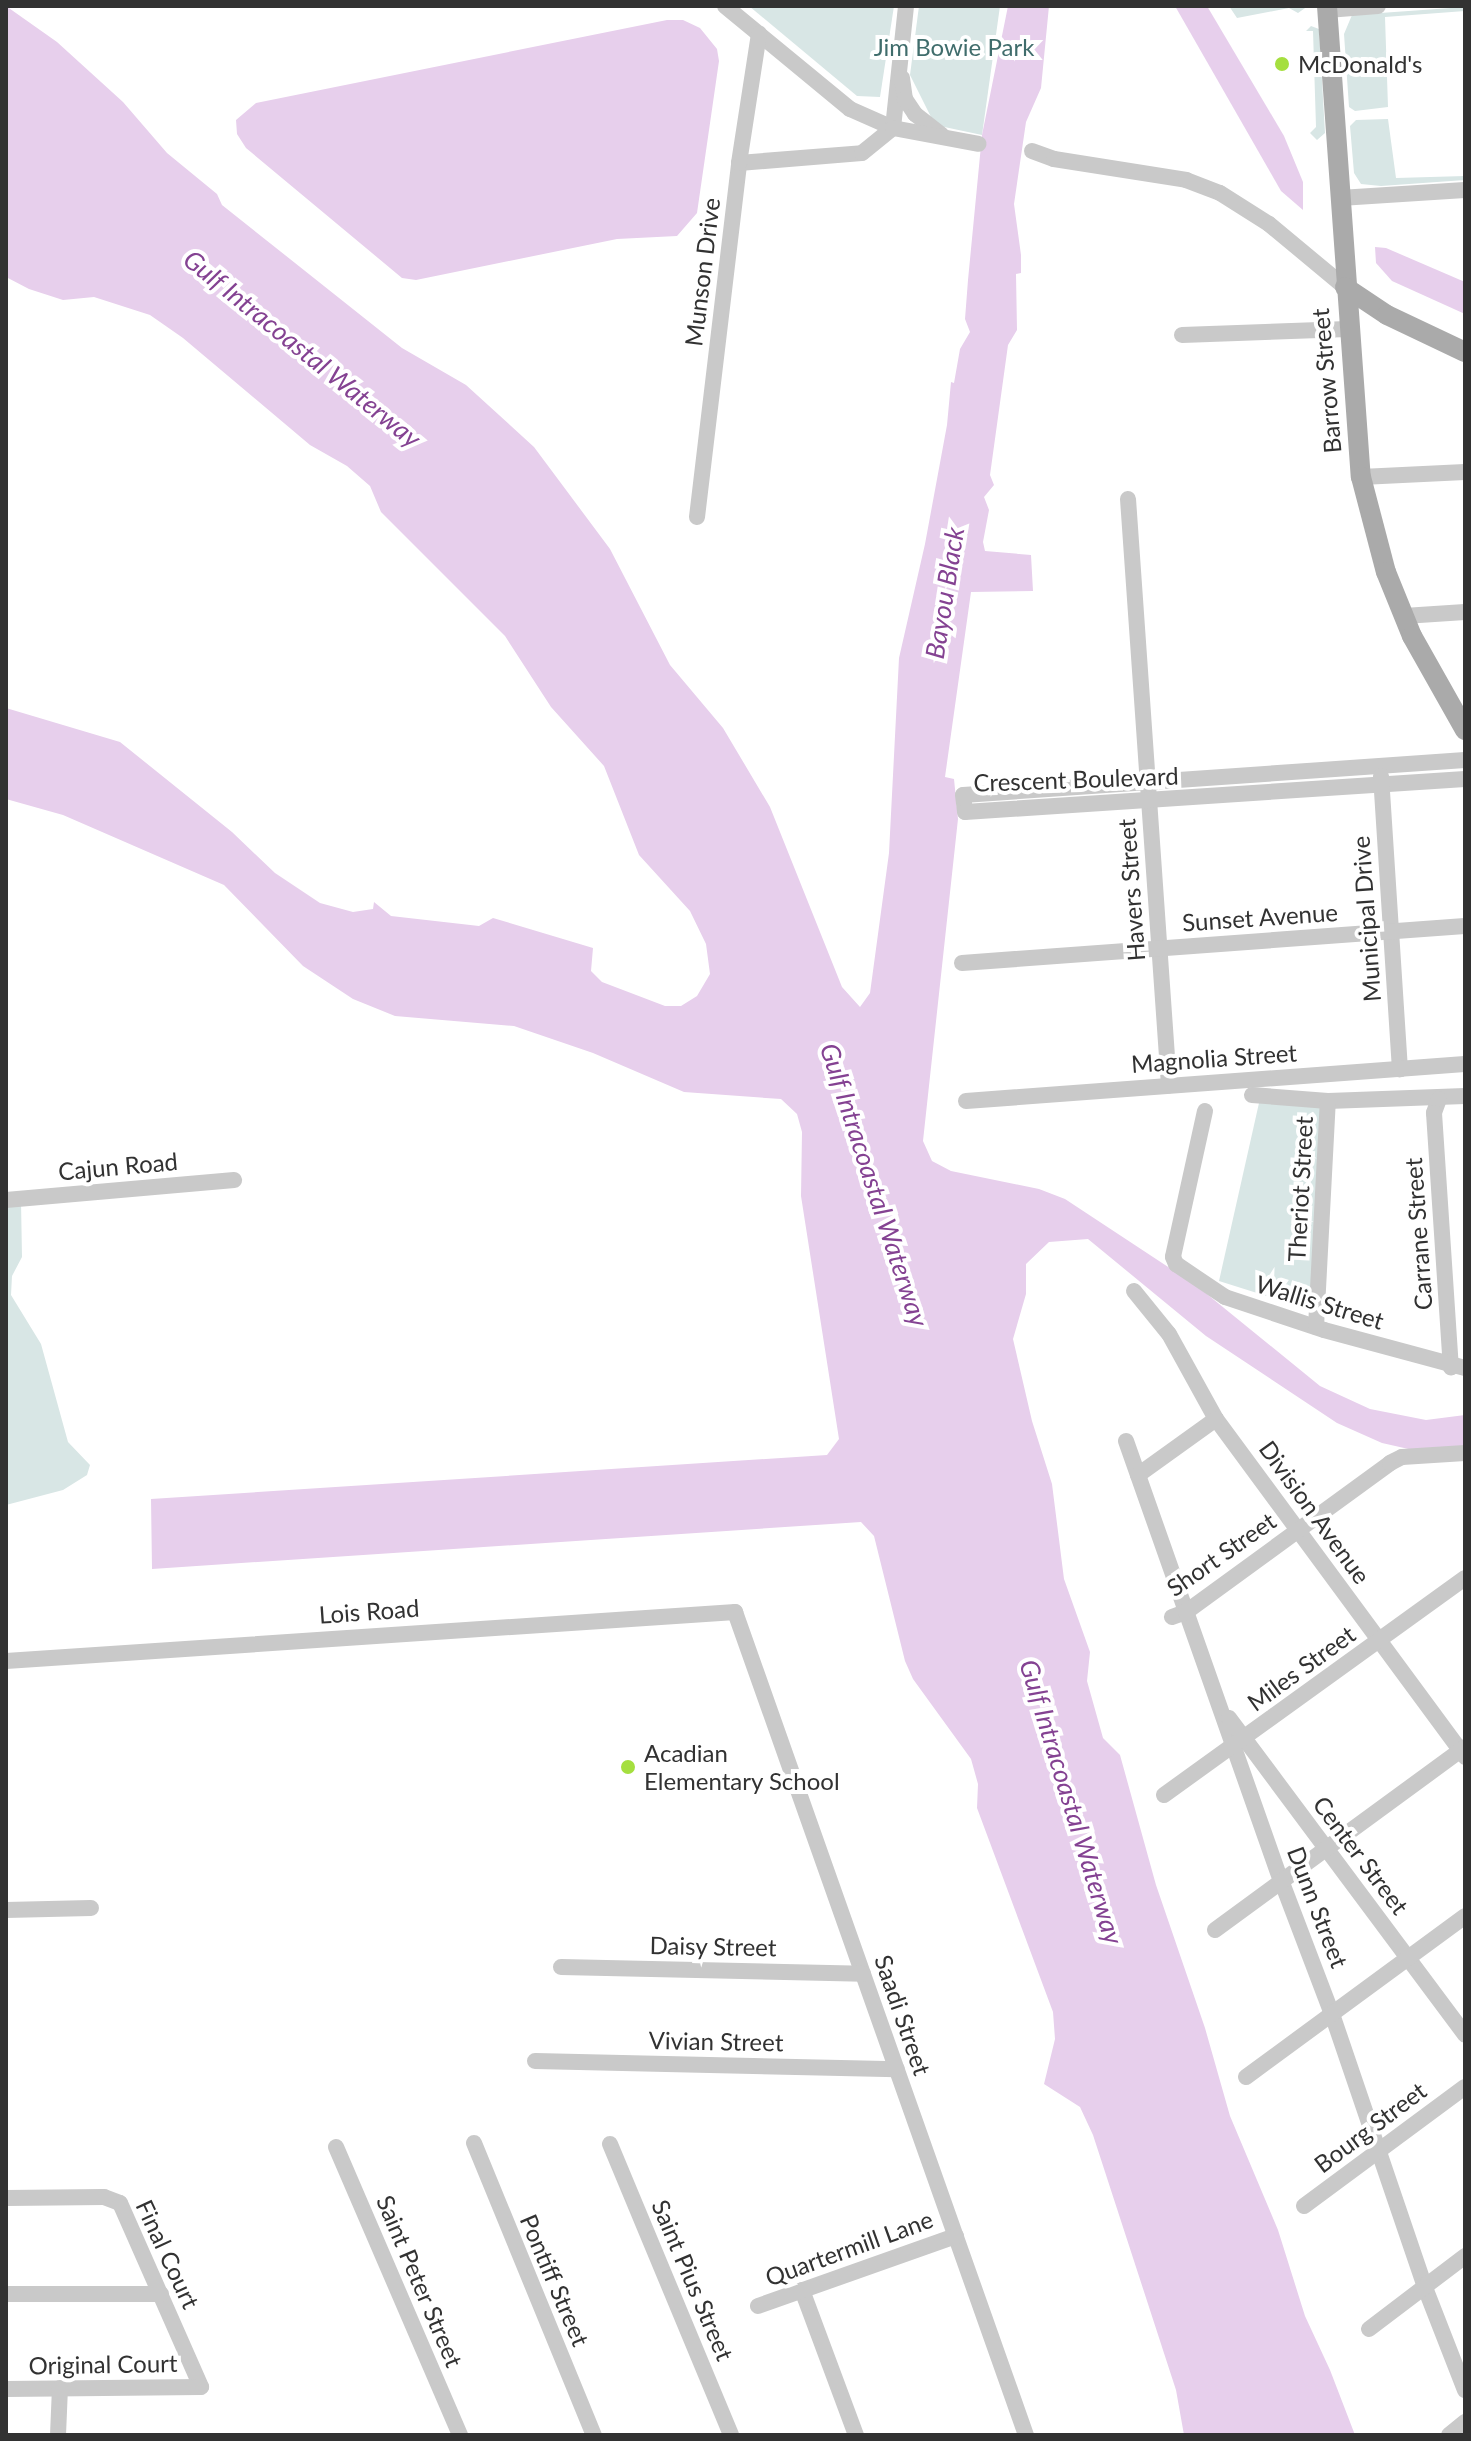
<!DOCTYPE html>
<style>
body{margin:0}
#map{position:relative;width:1471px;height:2441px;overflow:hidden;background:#fff;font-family:Lato,sans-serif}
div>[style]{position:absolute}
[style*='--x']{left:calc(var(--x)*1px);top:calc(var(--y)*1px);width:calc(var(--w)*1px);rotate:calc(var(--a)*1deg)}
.green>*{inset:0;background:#d8e6e5}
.water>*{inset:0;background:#e7cfec}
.minor>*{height:16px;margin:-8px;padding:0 8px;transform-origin:8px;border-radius:8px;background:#c9c9c9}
.major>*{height:20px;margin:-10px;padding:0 10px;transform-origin:10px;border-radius:10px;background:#aaa}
.dots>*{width:22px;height:22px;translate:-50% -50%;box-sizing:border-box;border:4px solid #fff;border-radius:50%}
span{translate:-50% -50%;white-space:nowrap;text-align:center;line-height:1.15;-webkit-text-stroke:8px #fff;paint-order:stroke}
.park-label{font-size:24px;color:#406d6c}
.poi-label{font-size:24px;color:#323232}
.left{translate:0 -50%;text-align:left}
.street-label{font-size:24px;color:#323232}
.water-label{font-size:26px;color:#844292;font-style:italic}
.frame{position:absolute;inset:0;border:8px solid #323232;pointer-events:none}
</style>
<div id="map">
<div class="green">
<i style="clip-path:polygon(749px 6px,894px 6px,880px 97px,857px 96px)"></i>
<i style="clip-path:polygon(919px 6px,1000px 6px,982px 135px,935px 125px,910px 75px)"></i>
<i style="clip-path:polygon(1229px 6px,1308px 6px,1298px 13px,1289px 8px,1237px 18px)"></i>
<i style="clip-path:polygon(1465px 7px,1465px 11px,1385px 17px,1388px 107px,1355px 111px,1349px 107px,1344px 34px,1352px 15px)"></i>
<i style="clip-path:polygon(1311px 26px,1319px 29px,1325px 133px,1317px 140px,1310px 133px,1316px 127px,1313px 31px,1306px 31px)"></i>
<i style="clip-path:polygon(1388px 119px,1396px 178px,1465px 176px,1465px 180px,1381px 186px,1361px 184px,1354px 173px,1350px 126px,1356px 120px)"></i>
<i style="clip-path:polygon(1259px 1103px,1324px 1107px,1311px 1310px,1219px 1281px)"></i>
<i style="clip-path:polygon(21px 1201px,22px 1257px,12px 1276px,11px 1295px,41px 1344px,68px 1442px,90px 1465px,87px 1475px,63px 1490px,6px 1505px,6px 1202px)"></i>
</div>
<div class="water">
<i style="clip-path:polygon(6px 6px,57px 42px,123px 102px,167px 153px,217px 194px,222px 205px,402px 348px,466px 385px,534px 447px,610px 549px,670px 665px,723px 728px,770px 807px,842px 987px,860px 1007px,870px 993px,889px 853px,899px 658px,925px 544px,947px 425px,951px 382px,954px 383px,960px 349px,970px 332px,965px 319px,968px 280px,982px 135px,1008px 6px,1049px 6px,1041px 88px,1026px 122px,1014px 204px,1021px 255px,1021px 273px,1016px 274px,1017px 330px,1008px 345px,990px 475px,994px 485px,984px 497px,989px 510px,983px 542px,985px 551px,1031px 555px,1033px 591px,971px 592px,945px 777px,954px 779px,958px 819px,923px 1141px,932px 1161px,951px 1171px,1039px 1189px,1065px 1199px,1197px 1286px,1320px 1386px,1370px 1409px,1426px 1420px,1465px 1415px,1465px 1446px,1413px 1450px,1382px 1443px,1337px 1423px,1206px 1336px,1088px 1239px,1049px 1242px,1026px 1264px,1026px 1294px,1013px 1339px,1032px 1421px,1052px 1484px,1064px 1579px,1090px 1652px,1087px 1681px,1103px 1738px,1120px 1755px,1156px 1885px,1205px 2028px,1230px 2116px,1278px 2230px,1305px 2316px,1330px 2370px,1355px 2435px,1184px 2435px,1176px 2390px,1093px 2135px,1080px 2107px,1044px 2084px,1055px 2039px,1053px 2012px,977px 1808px,978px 1784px,971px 1759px,913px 1679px,905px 1661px,874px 1536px,861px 1522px,152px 1569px,151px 1499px,827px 1455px,839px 1439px,801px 1196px,802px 1132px,797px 1114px,781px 1099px,684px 1092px,593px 1053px,514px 1026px,395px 1016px,353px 999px,303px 966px,224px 885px,63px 815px,6px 799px,6px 708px,120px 742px,232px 832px,275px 873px,320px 903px,353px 912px,373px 909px,374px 902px,391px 916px,479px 926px,493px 918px,593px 948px,591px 971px,602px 982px,665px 1006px,681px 1006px,697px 996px,710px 974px,706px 944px,690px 911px,639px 855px,604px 766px,551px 707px,505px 636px,381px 512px,370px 486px,347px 466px,310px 445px,183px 338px,150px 315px,94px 297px,63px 300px,29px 289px,6px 277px)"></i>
<i style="clip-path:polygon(1175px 6px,1207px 6px,1284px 136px,1303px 182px,1303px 210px,1281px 191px)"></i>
<i style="clip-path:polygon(667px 20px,683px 20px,700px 28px,717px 49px,719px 61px,697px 213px,677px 236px,617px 239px,416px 280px,402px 278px,246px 148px,237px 134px,236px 120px,256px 103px)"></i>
<i style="clip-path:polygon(1375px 247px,1386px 248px,1465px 282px,1465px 314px,1392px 281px,1376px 263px)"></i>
</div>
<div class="minor">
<i style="--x:725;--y:6;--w:162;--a:39.5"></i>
<i style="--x:850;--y:109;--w:47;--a:23.8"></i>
<i style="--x:893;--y:128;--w:123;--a:-83.9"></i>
<i style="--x:1327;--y:10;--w:51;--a:-4.5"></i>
<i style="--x:902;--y:78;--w:21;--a:82"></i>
<i style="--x:905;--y:99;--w:18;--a:56"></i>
<i style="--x:915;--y:114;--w:34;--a:38"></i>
<i style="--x:1032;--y:151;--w:23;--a:20"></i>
<i style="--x:1054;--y:159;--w:134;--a:9"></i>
<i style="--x:1186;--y:180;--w:36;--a:21"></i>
<i style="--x:1220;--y:193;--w:58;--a:32.3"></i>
<i style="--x:1269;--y:224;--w:99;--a:39.7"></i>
<i style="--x:739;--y:163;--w:123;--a:-4.6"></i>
<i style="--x:862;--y:153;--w:40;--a:-39"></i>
<i style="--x:893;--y:128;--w:87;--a:10.5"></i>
<i style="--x:1340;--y:198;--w:125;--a:-3.7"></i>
<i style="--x:1182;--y:335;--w:166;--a:-2.1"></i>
<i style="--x:1361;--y:477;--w:104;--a:-2.8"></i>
<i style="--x:1128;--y:499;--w:588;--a:86"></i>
<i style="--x:697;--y:517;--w:356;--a:-83.2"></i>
<i style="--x:739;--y:163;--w:131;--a:-81.2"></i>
<i style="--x:1404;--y:616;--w:61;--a:-3.8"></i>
<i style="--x:1465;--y:760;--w:503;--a:176.01"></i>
<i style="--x:963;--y:795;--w:17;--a:83"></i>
<i style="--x:965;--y:812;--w:501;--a:-3.78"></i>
<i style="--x:1381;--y:776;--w:294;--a:86.3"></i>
<i style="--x:962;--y:963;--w:504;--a:-4.21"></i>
<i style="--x:1252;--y:1095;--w:76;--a:4.5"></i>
<i style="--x:1328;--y:1101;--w:137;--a:-2.1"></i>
<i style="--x:1439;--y:1099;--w:15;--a:110"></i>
<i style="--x:1434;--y:1113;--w:255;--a:86.2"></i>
<i style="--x:966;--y:1101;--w:500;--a:-4.24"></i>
<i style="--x:1205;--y:1111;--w:149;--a:102.4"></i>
<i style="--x:1173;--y:1257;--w:8;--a:67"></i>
<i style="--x:1176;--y:1264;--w:59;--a:34"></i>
<i style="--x:1225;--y:1297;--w:104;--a:18.4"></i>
<i style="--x:1324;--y:1330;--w:146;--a:15.1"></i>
<i style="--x:6;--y:1200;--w:229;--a:-5"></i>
<i style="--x:1134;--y:1291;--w:55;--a:50.9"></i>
<i style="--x:1169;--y:1334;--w:97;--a:61.1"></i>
<i style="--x:1216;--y:1419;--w:420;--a:53.6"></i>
<i style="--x:1316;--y:1327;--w:226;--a:-87"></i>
<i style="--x:1126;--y:1441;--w:466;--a:70.6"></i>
<i style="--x:1281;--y:1880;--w:143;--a:69.2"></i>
<i style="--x:1332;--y:2014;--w:286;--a:71.2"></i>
<i style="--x:1424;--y:2285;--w:113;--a:68.7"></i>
<i style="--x:1138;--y:1475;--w:96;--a:-35.7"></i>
<i style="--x:1172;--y:1617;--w:15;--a:-20"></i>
<i style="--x:1186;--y:1612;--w:253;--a:-36.1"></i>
<i style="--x:1390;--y:1463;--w:13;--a:-27"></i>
<i style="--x:1402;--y:1457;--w:63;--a:-3.6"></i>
<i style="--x:6;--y:1661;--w:731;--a:-3.85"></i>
<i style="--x:735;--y:1612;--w:873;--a:70.53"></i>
<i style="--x:1229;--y:1718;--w:395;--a:53.3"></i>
<i style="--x:1164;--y:1795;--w:371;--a:-35.8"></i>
<i style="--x:6;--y:1910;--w:85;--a:-1.3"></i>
<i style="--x:1215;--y:1930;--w:310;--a:-36.2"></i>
<i style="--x:561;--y:1967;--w:302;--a:1.3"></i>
<i style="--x:535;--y:2061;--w:362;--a:1.3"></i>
<i style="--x:1246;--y:2077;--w:272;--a:-36.3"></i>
<i style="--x:474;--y:2143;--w:316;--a:67.7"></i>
<i style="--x:610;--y:2144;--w:315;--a:67.4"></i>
<i style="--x:336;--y:2147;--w:314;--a:66.7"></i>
<i style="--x:6;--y:2198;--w:98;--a:-0.6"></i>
<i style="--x:104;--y:2197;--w:17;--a:21"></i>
<i style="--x:120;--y:2203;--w:201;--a:66.2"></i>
<i style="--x:201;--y:2387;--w:195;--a:179.4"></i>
<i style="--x:1304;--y:2206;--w:200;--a:-36.5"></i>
<i style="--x:802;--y:2290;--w:155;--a:69.6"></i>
<i style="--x:6;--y:2294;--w:155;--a:0"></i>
<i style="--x:758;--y:2306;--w:210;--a:-19.5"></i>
<i style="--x:1369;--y:2329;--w:121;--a:-37.2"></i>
<i style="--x:58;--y:2435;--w:47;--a:-87.6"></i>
<i style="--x:1449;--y:2435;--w:21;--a:-39"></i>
</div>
<div class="major">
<i style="--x:1327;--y:6;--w:472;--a:85.9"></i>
<i style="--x:1361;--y:477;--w:98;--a:75.3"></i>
<i style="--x:1386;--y:572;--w:69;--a:67.9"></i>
<i style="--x:1412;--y:636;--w:108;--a:60.6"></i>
<i style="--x:1345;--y:287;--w:50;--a:33.7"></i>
<i style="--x:1387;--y:315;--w:86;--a:25.4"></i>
</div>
<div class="dots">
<i style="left:1282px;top:64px;background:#a5df3f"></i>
<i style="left:628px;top:1767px;background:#a5df3f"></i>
</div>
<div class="park-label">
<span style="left:954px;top:47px">Jim Bowie Park</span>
</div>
<div class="poi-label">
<span class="left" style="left:1298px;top:64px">McDonald's</span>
<span class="left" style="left:644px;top:1767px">Acadian<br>Elementary School</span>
</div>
<div class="street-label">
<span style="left:702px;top:272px;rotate:-83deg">Munson Drive</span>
<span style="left:1326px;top:381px;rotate:-95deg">Barrow Street</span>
<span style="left:1076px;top:779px;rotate:-2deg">Crescent Boulevard</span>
<span style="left:1131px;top:890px;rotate:-94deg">Havers Street</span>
<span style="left:1260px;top:917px;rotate:-4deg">Sunset Avenue</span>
<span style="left:1366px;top:919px;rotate:-94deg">Municipal Drive</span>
<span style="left:1214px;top:1058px;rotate:-4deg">Magnolia Street</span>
<span style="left:118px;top:1166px;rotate:-5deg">Cajun Road</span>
<span style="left:1300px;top:1189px;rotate:-87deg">Theriot Street</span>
<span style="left:1418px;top:1234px;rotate:-94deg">Carrane Street</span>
<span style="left:1320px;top:1302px;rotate:17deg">Wallis Street</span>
<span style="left:1315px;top:1512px;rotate:54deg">Division Avenue</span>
<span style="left:1221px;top:1554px;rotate:-35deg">Short Street</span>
<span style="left:369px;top:1611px;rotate:-4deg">Lois Road</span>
<span style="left:1301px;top:1668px;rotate:-36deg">Miles Street</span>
<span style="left:1361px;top:1855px;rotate:53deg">Center Street</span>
<span style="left:1318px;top:1907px;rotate:69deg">Dunn Street</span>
<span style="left:713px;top:1946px;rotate:1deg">Daisy Street</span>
<span style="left:903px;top:2015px;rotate:71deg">Saadi Street</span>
<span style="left:716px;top:2041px;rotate:1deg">Vivian Street</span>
<span style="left:1370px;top:2127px;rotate:-37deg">Bourg Street</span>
<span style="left:849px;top:2248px;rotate:-20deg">Quartermill Lane</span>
<span style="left:168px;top:2254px;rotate:65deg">Final Court</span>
<span style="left:555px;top:2280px;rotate:67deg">Pontiff Street</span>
<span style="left:693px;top:2280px;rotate:67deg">Saint Pius Street</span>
<span style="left:420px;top:2281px;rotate:67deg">Saint Peter Street</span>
<span style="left:103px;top:2364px;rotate:-1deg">Original Court</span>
</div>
<div class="water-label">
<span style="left:302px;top:349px;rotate:39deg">Gulf Intracoastal Waterway</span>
<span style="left:945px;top:593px;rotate:-81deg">Bayou Black</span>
<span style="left:874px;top:1185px;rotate:72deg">Gulf Intracoastal Waterway</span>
<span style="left:1071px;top:1802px;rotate:73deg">Gulf Intracoastal Waterway</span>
</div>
<div class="frame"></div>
</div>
